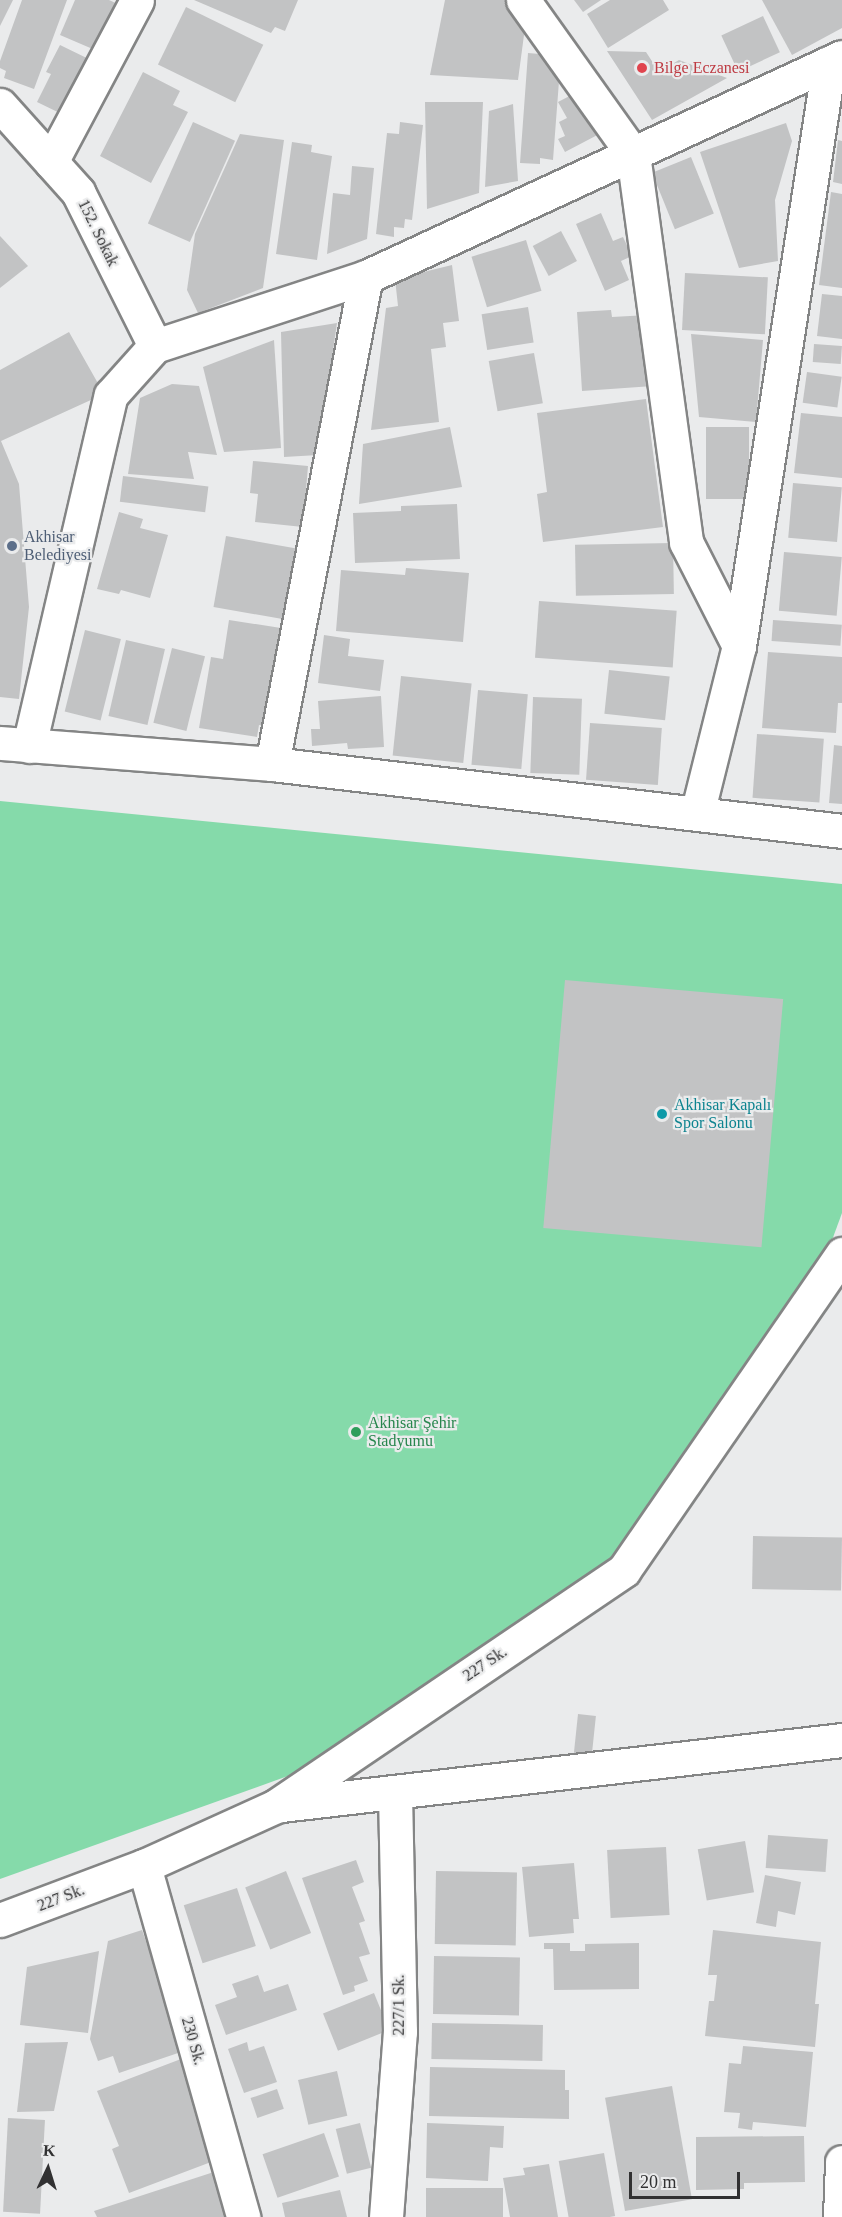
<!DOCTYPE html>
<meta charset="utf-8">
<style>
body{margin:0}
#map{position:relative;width:842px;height:2217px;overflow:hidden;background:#eaebec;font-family:"Times New Roman",serif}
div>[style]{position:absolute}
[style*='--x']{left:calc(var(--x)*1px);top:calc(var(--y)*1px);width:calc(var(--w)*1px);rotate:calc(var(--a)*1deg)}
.green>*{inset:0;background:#85daaa}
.building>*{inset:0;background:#c2c3c4;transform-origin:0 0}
.roads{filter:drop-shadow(2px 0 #848585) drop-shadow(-2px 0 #848585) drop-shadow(0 2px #848585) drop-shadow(0 -2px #848585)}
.street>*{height:33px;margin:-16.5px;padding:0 16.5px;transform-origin:16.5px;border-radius:16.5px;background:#fff}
.secondary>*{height:33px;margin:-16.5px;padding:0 16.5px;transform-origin:16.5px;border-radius:16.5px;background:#fff}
.dots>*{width:16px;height:16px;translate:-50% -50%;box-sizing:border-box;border:3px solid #eaebec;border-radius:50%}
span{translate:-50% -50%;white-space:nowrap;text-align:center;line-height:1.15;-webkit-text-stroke:4.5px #eaebec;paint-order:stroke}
.health-label{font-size:16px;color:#be3a42}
.left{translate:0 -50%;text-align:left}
.street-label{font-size:16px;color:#313132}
.service-label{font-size:16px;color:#4e5e75}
.culture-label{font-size:16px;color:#0d838f}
.leisure-label{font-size:16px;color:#27864d}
.north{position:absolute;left:18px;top:2139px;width:60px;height:60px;-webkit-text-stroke:4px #eaebec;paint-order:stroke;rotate:4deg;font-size:16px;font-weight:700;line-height:24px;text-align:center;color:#313132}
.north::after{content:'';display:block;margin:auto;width:21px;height:27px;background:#313132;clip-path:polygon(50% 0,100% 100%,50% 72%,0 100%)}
.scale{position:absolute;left:629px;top:2172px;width:111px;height:27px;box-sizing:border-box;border:3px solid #313132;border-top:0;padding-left:8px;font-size:18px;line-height:21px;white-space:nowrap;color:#313132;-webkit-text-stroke:4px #eaebec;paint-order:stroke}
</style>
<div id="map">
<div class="green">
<i style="clip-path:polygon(0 801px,842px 884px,842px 1213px,810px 1300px,614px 1563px,355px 1752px,0 1879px)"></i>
</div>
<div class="building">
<i style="clip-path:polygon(0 0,13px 0,0 26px)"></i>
<i style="clip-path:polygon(22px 0,67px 0,34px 89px,4px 78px,6px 71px,0 68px,0 61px)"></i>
<i style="clip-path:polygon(75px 0,109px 0,122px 6px,102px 53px,60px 35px)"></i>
<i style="clip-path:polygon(194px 0,298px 0,285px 31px,275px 27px,271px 33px)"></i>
<i style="clip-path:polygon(445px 0,508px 0,526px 20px,518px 80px,430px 75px)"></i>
<i style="clip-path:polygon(574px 0,601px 0,583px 12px)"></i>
<i style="clip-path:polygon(610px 0,663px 0,669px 10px,608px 48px,587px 14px)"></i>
<i style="clip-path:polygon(762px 0,842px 0,842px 28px,792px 55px)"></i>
<i style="left:186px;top:7px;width:86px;height:64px;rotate:26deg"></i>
<i style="left:763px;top:16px;width:40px;height:46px;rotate:65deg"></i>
<i style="clip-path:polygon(60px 45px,99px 64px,72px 119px,37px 102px,51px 74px,46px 72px)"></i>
<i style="clip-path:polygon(607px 51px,646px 52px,659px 72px,679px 60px,727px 78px,652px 120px)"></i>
<i style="clip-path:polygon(528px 53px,551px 55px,550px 67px,560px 68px,553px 160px,540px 158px,540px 164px,520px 163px)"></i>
<i style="clip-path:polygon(143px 72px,180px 91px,173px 105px,188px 112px,151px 183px,100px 156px)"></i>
<i style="clip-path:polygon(583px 89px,605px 131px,565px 152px,558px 139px,565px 136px,559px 122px,567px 118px,558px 102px)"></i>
<i style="clip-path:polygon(425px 102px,483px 102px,479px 193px,427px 209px)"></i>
<i style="clip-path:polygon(513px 104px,518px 181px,485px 187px,489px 111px)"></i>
<i style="left:193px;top:122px;width:46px;height:111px;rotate:24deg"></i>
<i style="clip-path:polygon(400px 122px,423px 125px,412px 220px,405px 219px,404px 228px,394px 227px,394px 237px,376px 234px,387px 133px,399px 134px)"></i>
<i style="clip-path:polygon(786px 123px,792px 141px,775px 200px,778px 261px,739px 268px,700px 152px)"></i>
<i style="clip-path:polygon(240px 134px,284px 140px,263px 288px,198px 313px,187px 290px,195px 234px)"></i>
<i style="clip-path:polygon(838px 140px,842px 141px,842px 184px,833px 182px)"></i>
<i style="clip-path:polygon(292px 142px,312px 145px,311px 152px,332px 156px,317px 260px,276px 254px)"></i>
<i style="left:691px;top:157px;width:61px;height:42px;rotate:68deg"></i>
<i style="clip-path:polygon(352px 166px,374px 168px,367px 239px,327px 254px,333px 193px,350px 195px)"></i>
<i style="clip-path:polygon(831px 192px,842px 194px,842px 288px,819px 285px)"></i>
<i style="clip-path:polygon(601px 213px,613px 241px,623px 237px,632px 256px,621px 261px,629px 280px,605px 291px,576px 224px)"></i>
<i style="left:561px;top:231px;width:34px;height:32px;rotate:62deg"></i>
<i style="clip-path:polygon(0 236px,28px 266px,0 288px)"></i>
<i style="left:526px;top:240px;width:53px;height:57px;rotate:73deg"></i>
<i style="clip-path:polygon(452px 265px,459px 321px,443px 323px,446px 347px,431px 349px,439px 422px,371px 430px,386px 308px,398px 306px,395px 279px)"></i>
<i style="left:685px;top:273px;width:83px;height:57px;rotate:3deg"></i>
<i style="clip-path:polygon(822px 294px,842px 296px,842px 339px,817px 336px)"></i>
<i style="left:528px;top:307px;width:36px;height:47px;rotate:81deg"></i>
<i style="clip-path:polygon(611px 310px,612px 317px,648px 315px,653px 386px,582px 391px,577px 312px)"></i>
<i style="clip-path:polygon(337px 323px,318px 455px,284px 457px,281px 332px)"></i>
<i style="clip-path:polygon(69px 332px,104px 394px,1px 441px,19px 484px,29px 607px,19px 699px,0 697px,0 370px)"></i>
<i style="clip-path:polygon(691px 334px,763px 340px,756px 422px,699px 417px)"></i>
<i style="clip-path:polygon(274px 340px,281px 448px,224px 452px,203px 367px)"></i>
<i style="left:814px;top:344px;width:28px;height:18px;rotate:4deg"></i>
<i style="left:534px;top:353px;width:51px;height:46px;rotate:80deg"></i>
<i style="left:807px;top:372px;width:35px;height:31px;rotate:8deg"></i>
<i style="clip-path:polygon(172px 384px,199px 386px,217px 455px,188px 452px,194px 479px,128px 474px,140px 398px)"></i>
<i style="clip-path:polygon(646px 399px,663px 527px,543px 542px,537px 494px,547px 492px,537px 413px)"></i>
<i style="clip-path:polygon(801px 413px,842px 417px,842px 478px,794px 473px)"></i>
<i style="clip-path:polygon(450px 427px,462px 487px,359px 504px,363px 444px)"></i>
<i style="left:706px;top:427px;width:43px;height:72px"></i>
<i style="clip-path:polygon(253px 461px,308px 466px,303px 527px,255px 522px,258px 494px,250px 493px)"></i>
<i style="left:123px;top:476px;width:86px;height:26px;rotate:7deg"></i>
<i style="left:793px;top:483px;width:49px;height:55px;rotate:5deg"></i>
<i style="clip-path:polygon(457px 504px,460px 559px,355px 563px,353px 513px,401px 511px,401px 506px)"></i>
<i style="clip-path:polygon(119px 512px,143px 519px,140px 528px,168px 535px,150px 598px,121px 590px,119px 594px,97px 589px)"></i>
<i style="left:226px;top:536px;width:73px;height:72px;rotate:10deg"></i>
<i style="left:673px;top:543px;width:51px;height:98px;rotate:89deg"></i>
<i style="left:784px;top:552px;width:58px;height:59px;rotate:5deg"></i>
<i style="clip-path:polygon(406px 568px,469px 573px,463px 642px,336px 631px,341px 570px,405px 575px)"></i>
<i style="left:539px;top:601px;width:138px;height:57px;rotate:4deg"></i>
<i style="clip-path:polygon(229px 620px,281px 628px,265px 726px,259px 725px,257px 737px,199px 728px,211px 657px,223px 659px)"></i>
<i style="left:773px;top:620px;width:69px;height:21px;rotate:4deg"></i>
<i style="left:85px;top:630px;width:37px;height:84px;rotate:14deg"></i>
<i style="clip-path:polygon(324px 635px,350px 639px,348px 656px,384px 660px,380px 691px,318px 683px)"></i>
<i style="left:126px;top:640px;width:40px;height:78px;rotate:13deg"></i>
<i style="left:172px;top:648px;width:34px;height:77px;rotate:14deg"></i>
<i style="clip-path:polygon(768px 652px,842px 657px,842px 703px,838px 703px,836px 733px,762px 728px)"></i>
<i style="left:609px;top:670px;width:61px;height:44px;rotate:6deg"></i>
<i style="left:401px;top:676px;width:71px;height:80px;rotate:6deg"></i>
<i style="left:478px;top:690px;width:50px;height:75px;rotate:5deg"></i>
<i style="clip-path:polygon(381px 696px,384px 747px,348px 749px,347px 743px,312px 746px,311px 729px,320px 729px,318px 701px)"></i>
<i style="left:533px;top:697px;width:49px;height:76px;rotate:2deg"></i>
<i style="left:590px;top:723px;width:72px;height:57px;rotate:4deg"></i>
<i style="left:757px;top:734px;width:67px;height:64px;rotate:4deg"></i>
<i style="clip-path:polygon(834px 745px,842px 746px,842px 804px,829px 803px)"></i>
<i style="left:565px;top:980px;width:219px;height:249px;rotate:5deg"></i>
<i style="left:753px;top:1536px;width:89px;height:53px;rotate:1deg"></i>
<i style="left:578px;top:1714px;width:18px;height:39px;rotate:6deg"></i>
<i style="left:768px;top:1835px;width:60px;height:33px;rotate:4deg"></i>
<i style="left:745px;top:1841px;width:52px;height:48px;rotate:80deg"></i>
<i style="left:666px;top:1847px;width:68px;height:59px;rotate:87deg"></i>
<i style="clip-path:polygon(356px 1860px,364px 1882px,352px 1887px,365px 1921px,359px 1923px,370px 1954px,359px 1957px,368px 1981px,354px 1986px,355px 1991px,343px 1995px,302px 1878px)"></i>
<i style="clip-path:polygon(574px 1863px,579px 1919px,573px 1919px,574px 1933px,529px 1937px,522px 1867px)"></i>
<i style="left:286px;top:1871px;width:67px;height:44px;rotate:68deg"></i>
<i style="left:436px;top:1871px;width:81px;height:73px;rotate:1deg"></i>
<i style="clip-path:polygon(765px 1875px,801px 1882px,795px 1915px,778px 1911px,776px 1927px,756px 1923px)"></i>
<i style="left:237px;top:1888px;width:61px;height:56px;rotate:72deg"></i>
<i style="clip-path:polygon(142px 1930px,184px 2051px,119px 2073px,113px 2056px,98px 2061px,90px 2039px,108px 1941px)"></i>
<i style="clip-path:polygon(713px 1930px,821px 1942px,815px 2004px,819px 2004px,815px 2047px,705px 2036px,709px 2001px,714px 2001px,717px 1975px,708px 1975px)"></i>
<i style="clip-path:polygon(544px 1943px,570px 1943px,570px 1951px,585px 1951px,585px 1944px,639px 1943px,639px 1989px,554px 1990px,553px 1949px,544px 1949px)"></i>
<i style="clip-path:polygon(99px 1951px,88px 2033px,20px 2025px,27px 1967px)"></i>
<i style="left:434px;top:1956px;width:86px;height:58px;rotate:1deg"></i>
<i style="clip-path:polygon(258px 1975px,264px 1992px,288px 1984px,297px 2010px,226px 2035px,215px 2005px,237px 1997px,232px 1984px)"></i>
<i style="left:374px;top:1993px;width:40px;height:55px;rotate:68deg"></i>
<i style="left:432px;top:2023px;width:111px;height:36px;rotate:1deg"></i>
<i style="clip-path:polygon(68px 2042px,54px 2111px,17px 2112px,25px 2043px)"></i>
<i style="clip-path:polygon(247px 2042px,249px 2051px,264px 2046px,277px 2082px,244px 2093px,228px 2049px)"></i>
<i style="clip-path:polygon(743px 2046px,813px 2052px,806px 2127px,753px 2122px,752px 2130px,738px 2128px,740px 2113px,724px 2112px,729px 2063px,741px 2064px)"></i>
<i style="clip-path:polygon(181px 2059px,219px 2159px,129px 2193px,112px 2149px,119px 2146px,97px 2091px)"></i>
<i style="clip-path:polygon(430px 2067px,565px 2070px,565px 2090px,569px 2090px,569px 2119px,429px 2116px)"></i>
<i style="left:337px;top:2071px;width:46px;height:40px;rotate:77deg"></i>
<i style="left:672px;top:2086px;width:115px;height:68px;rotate:80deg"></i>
<i style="left:277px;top:2089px;width:21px;height:28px;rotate:71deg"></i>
<i style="left:8px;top:2118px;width:37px;height:94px;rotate:3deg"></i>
<i style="left:360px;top:2123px;width:46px;height:25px;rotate:76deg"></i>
<i style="clip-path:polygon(427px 2123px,504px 2126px,503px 2148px,490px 2147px,488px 2181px,426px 2178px)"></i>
<i style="left:324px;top:2133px;width:46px;height:65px;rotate:71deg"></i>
<i style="clip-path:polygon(804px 2136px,805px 2182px,744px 2183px,744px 2189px,696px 2190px,696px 2137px)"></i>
<i style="left:604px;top:2153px;width:64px;height:46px;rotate:80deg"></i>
<i style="clip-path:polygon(549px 2164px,558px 2217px,510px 2217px,503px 2178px,525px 2175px,523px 2168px)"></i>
<i style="clip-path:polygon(220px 2170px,235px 2217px,97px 2217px,94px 2211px)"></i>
<i style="left:426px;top:2188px;width:77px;height:29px"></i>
<i style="clip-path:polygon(340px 2190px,347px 2217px,285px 2217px,282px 2203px)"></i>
</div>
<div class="roads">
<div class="street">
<i style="--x:523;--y:0;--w:189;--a:54.5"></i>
<i style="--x:633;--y:154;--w:392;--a:82.2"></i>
<i style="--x:686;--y:542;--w:117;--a:63"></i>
<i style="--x:0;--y:105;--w:117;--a:48.1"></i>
<i style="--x:78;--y:192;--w:172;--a:63.4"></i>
<i style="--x:51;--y:162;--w:183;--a:-62"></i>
<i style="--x:29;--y:746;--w:360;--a:-76.9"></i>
<i style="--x:111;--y:395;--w:66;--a:-48.1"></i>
<i style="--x:155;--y:346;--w:222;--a:-18.1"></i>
<i style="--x:366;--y:277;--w:524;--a:-24.81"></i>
<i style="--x:272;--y:764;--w:496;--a:-79.1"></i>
<i style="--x:697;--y:814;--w:173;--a:-76"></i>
<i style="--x:739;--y:646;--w:590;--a:-81.22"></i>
<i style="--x:281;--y:1805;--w:565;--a:-6.61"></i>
<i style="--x:144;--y:1866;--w:365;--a:74.2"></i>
<i style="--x:0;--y:1920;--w:154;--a:-20.6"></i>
<i style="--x:144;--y:1866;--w:145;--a:-24.4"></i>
<i style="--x:276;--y:1806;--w:420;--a:-34.1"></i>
<i style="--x:624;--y:1570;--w:384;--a:-55.4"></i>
<i style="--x:386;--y:2217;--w:186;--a:-85.7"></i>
<i style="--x:400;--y:2032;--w:240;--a:-91.2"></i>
<i style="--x:840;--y:2217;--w:55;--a:-87.9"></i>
</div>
<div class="secondary">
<i style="--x:0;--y:743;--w:273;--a:4.4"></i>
<i style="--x:272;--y:764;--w:574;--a:6.7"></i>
</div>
</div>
<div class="dots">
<i style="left:642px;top:68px;background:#e0444e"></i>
<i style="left:12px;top:546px;background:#5c6f8a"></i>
<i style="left:662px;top:1114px;background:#0f9aa8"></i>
<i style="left:356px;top:1432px;background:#2e9e5b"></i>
</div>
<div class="health-label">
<span class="left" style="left:654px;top:68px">Bilge Eczanesi</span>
</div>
<div class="street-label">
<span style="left:98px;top:233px;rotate:64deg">152. Sokak</span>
<span style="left:485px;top:1664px;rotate:-34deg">227 Sk.</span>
<span style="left:61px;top:1898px;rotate:-21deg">227 Sk.</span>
<span style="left:399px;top:2005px;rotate:-90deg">227/1 Sk.</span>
<span style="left:193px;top:2041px;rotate:74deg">230 Sk.</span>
</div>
<div class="service-label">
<span class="left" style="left:24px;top:546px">Akhisar<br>Belediyesi</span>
</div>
<div class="culture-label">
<span class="left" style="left:674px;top:1114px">Akhisar Kapalı<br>Spor Salonu</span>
</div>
<div class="leisure-label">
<span class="left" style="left:368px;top:1432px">Akhisar Şehir<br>Stadyumu</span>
</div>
<div class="north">K</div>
<div class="scale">20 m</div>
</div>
